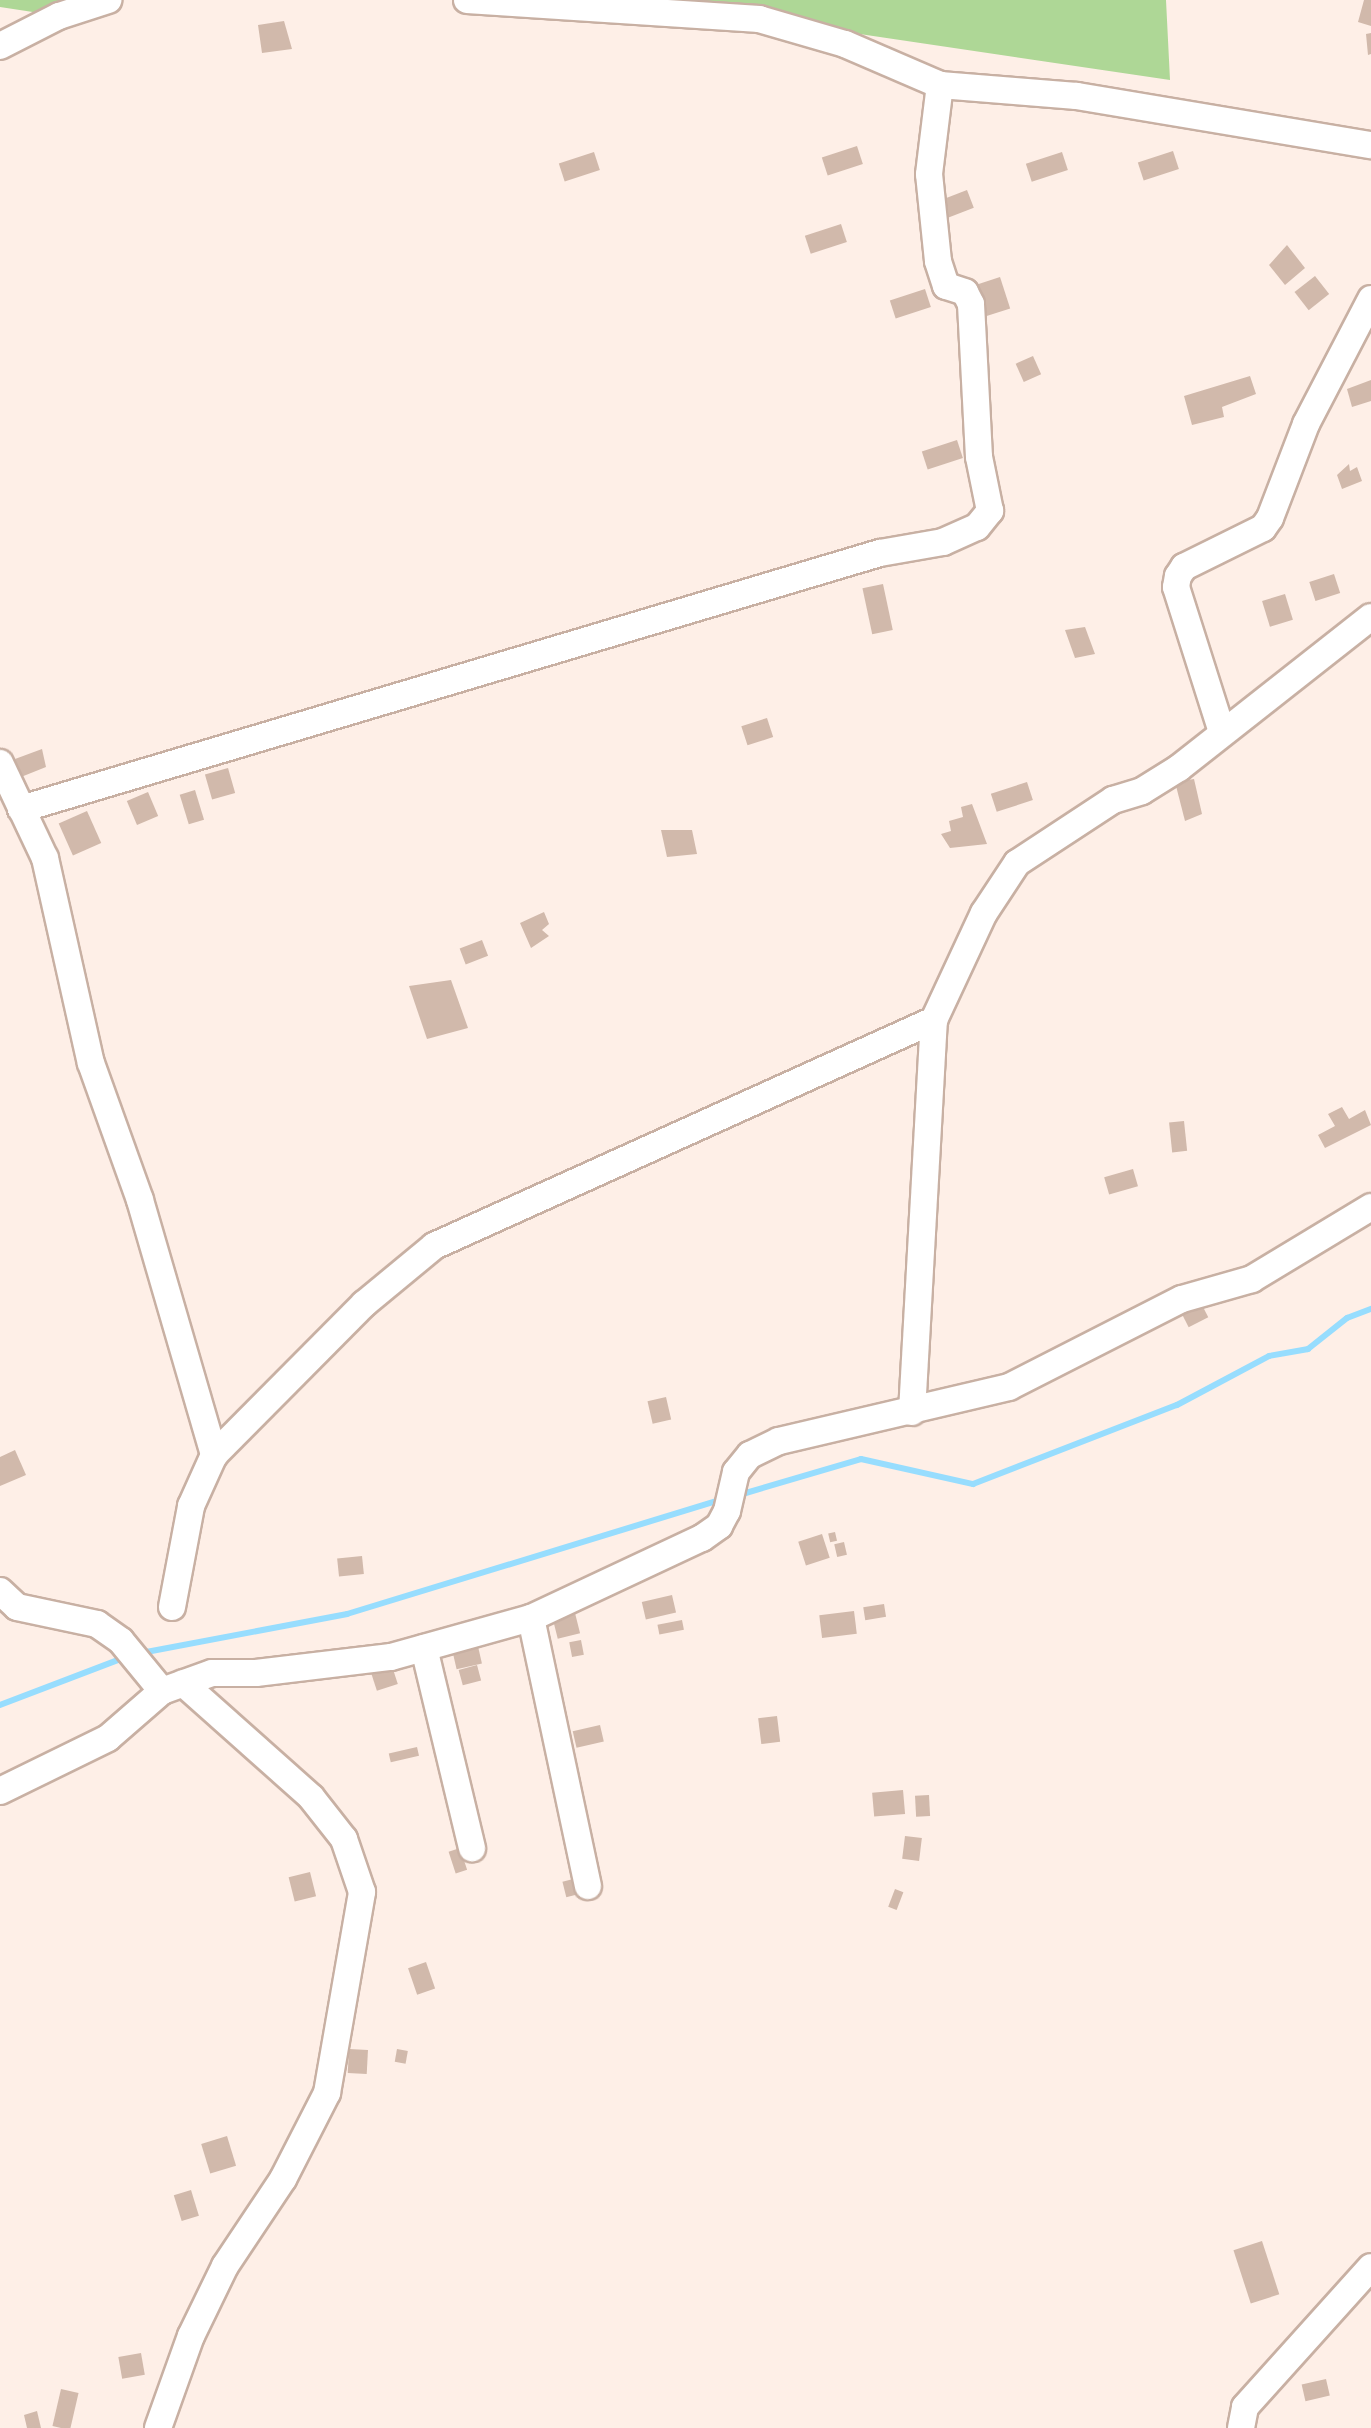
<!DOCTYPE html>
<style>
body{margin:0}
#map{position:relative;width:1371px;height:2428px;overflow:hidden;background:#feefe7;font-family:"PT Serif",serif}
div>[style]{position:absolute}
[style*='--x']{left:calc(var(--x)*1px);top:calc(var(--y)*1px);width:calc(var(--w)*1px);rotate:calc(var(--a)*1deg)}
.green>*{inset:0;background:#aed796}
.stream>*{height:6px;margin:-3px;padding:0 3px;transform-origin:3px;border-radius:3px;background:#97ddfe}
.building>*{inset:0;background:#d1b9ab;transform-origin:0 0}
.roads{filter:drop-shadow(2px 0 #c8b0a3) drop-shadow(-2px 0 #c8b0a3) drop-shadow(0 2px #c8b0a3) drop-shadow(0 -2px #c8b0a3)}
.minor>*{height:26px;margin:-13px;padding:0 13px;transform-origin:13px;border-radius:13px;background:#fff}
span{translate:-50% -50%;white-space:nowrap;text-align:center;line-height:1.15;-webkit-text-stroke:7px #fff;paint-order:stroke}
</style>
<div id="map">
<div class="green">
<i style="clip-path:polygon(0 0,108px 0,59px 16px,0 7px)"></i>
<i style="clip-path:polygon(467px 0,1166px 0,1170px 80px,759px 19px)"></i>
</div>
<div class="stream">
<i style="--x:739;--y:1495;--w:127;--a:-16.4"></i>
<i style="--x:861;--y:1459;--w:115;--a:12.6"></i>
<i style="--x:973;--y:1484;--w:219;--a:-21.2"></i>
<i style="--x:1177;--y:1405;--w:104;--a:-28"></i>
<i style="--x:1269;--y:1356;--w:40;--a:-10"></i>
<i style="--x:1308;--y:1349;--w:50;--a:-38.5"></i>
<i style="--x:1347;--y:1318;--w:26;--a:-21"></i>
<i style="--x:141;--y:1653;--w:210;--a:-10.7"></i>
<i style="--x:347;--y:1614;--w:391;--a:-17"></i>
<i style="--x:0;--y:1705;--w:135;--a:-20.9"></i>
<i style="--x:3;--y:1776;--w:29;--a:-25"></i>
</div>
<div class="building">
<i style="clip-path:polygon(1364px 0,1371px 0,1371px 26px,1358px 22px)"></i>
<i style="clip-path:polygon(284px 21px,292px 49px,262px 53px,258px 25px)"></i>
<i style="clip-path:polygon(1371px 33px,1371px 54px,1368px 55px,1366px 34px)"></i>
<i style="left:857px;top:146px;width:19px;height:37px;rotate:72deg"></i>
<i style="left:1173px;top:151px;width:19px;height:37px;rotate:72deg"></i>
<i style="left:594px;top:152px;width:19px;height:37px;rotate:72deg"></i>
<i style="left:1062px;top:152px;width:19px;height:38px;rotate:72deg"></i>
<i style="left:967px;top:190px;width:19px;height:36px;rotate:69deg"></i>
<i style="left:841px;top:224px;width:19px;height:38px;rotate:72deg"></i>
<i style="clip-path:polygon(1287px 245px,1305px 268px,1285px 285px,1269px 265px)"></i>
<i style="left:1315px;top:276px;width:23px;height:26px;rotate:52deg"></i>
<i style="left:1000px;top:277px;width:33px;height:28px;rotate:72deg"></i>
<i style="left:925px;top:289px;width:19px;height:37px;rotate:72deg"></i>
<i style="left:1033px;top:356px;width:20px;height:19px;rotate:66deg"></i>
<i style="clip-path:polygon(1250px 376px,1256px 394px,1222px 407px,1224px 417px,1192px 425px,1184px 396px)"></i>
<i style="clip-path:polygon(1371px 380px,1371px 401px,1352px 407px,1347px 389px)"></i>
<i style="left:957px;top:440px;width:19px;height:37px;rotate:72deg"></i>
<i style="clip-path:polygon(1349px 464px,1350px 471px,1357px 467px,1362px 481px,1342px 489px,1337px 475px)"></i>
<i style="left:1334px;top:574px;width:20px;height:26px;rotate:72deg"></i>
<i style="left:883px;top:584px;width:47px;height:21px;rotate:78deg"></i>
<i style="left:1285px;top:594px;width:27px;height:24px;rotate:73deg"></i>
<i style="clip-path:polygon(1085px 627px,1095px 654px,1075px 658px,1065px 630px)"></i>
<i style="left:767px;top:718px;width:20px;height:27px;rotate:72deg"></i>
<i style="clip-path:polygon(42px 749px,46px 767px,21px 777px,15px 759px)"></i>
<i style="left:228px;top:768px;width:26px;height:24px;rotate:74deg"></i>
<i style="clip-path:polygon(1194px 779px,1202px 814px,1185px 821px,1175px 782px)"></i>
<i style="left:1027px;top:782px;width:19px;height:38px;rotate:72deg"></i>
<i style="left:195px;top:790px;width:31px;height:16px;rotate:73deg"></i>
<i style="left:148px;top:792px;width:26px;height:23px;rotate:67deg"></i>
<i style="clip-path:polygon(972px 804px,987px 844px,950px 848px,941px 834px,951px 831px,949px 821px,963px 817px,961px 807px)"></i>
<i style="left:87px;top:811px;width:35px;height:31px;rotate:66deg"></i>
<i style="clip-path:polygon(661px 830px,692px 830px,697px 854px,667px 857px)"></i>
<i style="clip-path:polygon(544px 912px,549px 924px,542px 930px,549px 936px,531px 948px,520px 923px)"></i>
<i style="left:482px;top:940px;width:17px;height:24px;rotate:69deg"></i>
<i style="clip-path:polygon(451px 980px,468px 1028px,427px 1039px,409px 986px)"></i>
<i style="clip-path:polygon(1342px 1107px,1349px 1119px,1365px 1110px,1371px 1125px,1325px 1148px,1318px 1135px,1335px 1126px,1328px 1114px)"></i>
<i style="left:1184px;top:1121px;width:30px;height:15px;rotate:84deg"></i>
<i style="left:1133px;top:1169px;width:18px;height:30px;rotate:74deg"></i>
<i style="left:1201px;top:1303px;width:16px;height:22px;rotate:63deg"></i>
<i style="left:666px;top:1397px;width:23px;height:19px;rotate:77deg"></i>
<i style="clip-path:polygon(15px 1450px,26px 1475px,0 1486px,0 1457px)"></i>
<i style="left:835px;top:1532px;width:9px;height:7px;rotate:77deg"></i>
<i style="left:822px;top:1534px;width:25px;height:25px;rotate:72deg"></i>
<i style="left:844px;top:1542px;width:13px;height:10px;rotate:77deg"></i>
<i style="left:362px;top:1556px;width:18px;height:25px;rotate:84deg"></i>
<i style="left:672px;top:1595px;width:18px;height:31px;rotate:77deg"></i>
<i style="left:884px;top:1604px;width:13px;height:21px;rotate:81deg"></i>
<i style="left:574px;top:1609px;width:25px;height:23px;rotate:76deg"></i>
<i style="left:854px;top:1611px;width:23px;height:35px;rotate:83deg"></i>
<i style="left:682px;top:1620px;width:10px;height:25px;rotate:79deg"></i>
<i style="left:581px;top:1640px;width:15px;height:12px;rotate:79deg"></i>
<i style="left:477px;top:1642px;width:22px;height:26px;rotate:77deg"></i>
<i style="left:391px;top:1663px;width:22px;height:22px;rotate:72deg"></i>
<i style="left:477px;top:1665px;width:16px;height:19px;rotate:75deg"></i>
<i style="left:777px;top:1716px;width:26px;height:19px;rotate:83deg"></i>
<i style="left:600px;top:1725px;width:17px;height:28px;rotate:77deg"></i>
<i style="left:417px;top:1747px;width:9px;height:29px;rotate:77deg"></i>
<i style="left:903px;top:1790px;width:24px;height:31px;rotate:85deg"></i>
<i style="left:929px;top:1795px;width:21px;height:14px;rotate:87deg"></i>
<i style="left:905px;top:1836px;width:17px;height:23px;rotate:7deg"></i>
<i style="left:460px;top:1848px;width:23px;height:12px;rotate:72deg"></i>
<i style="left:310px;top:1872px;width:25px;height:22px;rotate:76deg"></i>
<i style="left:577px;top:1878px;width:16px;height:15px;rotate:76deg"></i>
<i style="left:895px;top:1889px;width:9px;height:19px;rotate:21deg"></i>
<i style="left:426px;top:1962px;width:28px;height:19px;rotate:71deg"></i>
<i style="left:349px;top:2049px;width:19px;height:24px;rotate:3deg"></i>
<i style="left:397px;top:2049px;width:11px;height:13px;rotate:10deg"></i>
<i style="left:227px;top:2136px;width:31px;height:27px;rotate:73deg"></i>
<i style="left:191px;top:2190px;width:27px;height:18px;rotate:73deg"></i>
<i style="left:1262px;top:2241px;width:56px;height:30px;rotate:72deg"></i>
<i style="left:141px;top:2353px;width:22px;height:23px;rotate:80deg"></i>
<i style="left:1326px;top:2379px;width:17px;height:25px;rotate:77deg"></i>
<i style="left:61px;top:2389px;width:18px;height:38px;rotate:13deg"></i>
<i style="clip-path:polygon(37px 2411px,41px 2428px,27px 2428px,24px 2415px)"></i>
</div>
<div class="roads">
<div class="minor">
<i style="--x:467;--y:0;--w:293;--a:3.7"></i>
<i style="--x:759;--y:19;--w:90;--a:16.2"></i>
<i style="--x:845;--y:44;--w:103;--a:23.3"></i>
<i style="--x:940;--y:85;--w:137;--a:4.6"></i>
<i style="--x:1077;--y:96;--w:298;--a:9.5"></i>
<i style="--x:0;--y:46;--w:66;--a:-27"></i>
<i style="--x:59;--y:16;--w:52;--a:-18.1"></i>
<i style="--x:1222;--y:732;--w:152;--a:-107.6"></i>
<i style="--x:1176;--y:587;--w:11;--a:-80"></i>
<i style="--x:1178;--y:576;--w:11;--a:-56"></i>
<i style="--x:1184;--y:567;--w:88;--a:-26.3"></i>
<i style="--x:1263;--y:528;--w:12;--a:-55"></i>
<i style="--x:1270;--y:518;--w:101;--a:-69"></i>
<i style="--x:1306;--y:424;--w:141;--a:-62.5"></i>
<i style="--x:0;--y:763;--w:105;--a:64.7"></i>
<i style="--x:45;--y:858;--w:210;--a:77.4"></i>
<i style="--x:91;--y:1063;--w:145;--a:70.3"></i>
<i style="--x:140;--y:1200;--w:266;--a:73.8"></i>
<i style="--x:21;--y:809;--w:896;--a:-16.6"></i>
<i style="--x:880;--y:553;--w:64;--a:-9.9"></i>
<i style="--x:943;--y:542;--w:37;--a:-24"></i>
<i style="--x:977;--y:527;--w:21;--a:-51"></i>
<i style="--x:990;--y:511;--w:55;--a:-101.5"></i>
<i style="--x:979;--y:457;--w:153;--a:-93"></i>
<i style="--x:971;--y:304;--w:13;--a:-117"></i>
<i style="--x:965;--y:292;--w:20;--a:-162"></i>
<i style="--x:946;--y:286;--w:26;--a:-108"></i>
<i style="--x:938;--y:261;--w:87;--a:-95.9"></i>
<i style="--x:929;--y:174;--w:90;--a:-83"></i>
<i style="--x:912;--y:1412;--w:393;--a:-86.8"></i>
<i style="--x:934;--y:1020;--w:118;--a:-65"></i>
<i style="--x:984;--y:913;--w:60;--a:-56.6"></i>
<i style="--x:1017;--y:863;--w:115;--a:-33.3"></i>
<i style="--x:1113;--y:800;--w:30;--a:-17"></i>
<i style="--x:1142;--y:791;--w:44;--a:-31.9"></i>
<i style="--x:1179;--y:768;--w:244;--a:-38.2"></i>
<i style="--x:0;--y:1591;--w:23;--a:43"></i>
<i style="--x:17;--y:1607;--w:82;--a:12"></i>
<i style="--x:97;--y:1624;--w:29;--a:35"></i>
<i style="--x:121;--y:1641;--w:65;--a:50.6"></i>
<i style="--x:172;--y:1607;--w:103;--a:-79.3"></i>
<i style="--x:191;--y:1506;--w:56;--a:-65.7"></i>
<i style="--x:214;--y:1455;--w:213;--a:-45.2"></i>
<i style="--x:364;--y:1304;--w:91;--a:-39.6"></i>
<i style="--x:434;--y:1246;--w:549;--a:-24.32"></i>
<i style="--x:531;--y:1618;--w:274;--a:78"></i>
<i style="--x:424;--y:1648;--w:206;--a:76.5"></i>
<i style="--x:0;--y:1791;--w:120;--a:-26.1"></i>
<i style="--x:108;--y:1738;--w:72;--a:-41"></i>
<i style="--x:162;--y:1691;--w:53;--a:-19.8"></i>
<i style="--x:212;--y:1673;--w:44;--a:0"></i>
<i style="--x:256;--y:1673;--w:136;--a:-6.8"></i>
<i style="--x:391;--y:1657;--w:145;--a:-15.6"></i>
<i style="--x:531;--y:1618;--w:189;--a:-25.1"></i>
<i style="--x:702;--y:1538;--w:21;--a:-35"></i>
<i style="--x:719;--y:1526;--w:17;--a:-62"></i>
<i style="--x:727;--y:1511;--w:40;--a:-77"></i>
<i style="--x:736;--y:1472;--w:22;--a:-51"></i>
<i style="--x:750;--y:1455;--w:32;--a:-26"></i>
<i style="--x:779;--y:1441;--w:236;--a:-13.2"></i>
<i style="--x:1009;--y:1387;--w:194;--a:-27"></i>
<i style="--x:1182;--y:1299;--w:73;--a:-15.9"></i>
<i style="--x:1252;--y:1279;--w:139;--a:-31.2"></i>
<i style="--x:158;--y:2428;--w:98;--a:-70.3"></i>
<i style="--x:191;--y:2336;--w:78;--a:-64.1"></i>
<i style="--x:225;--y:2266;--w:105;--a:-56.3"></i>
<i style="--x:283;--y:2179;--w:97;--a:-62.9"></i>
<i style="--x:327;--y:2093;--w:204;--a:-80.1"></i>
<i style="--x:362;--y:1892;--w:56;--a:-108.8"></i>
<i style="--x:344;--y:1839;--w:53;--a:-128.2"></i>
<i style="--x:311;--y:1797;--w:171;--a:-138.3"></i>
<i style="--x:1241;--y:2428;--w:21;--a:-79"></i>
<i style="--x:1245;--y:2407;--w:188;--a:-48"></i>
</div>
</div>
</div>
